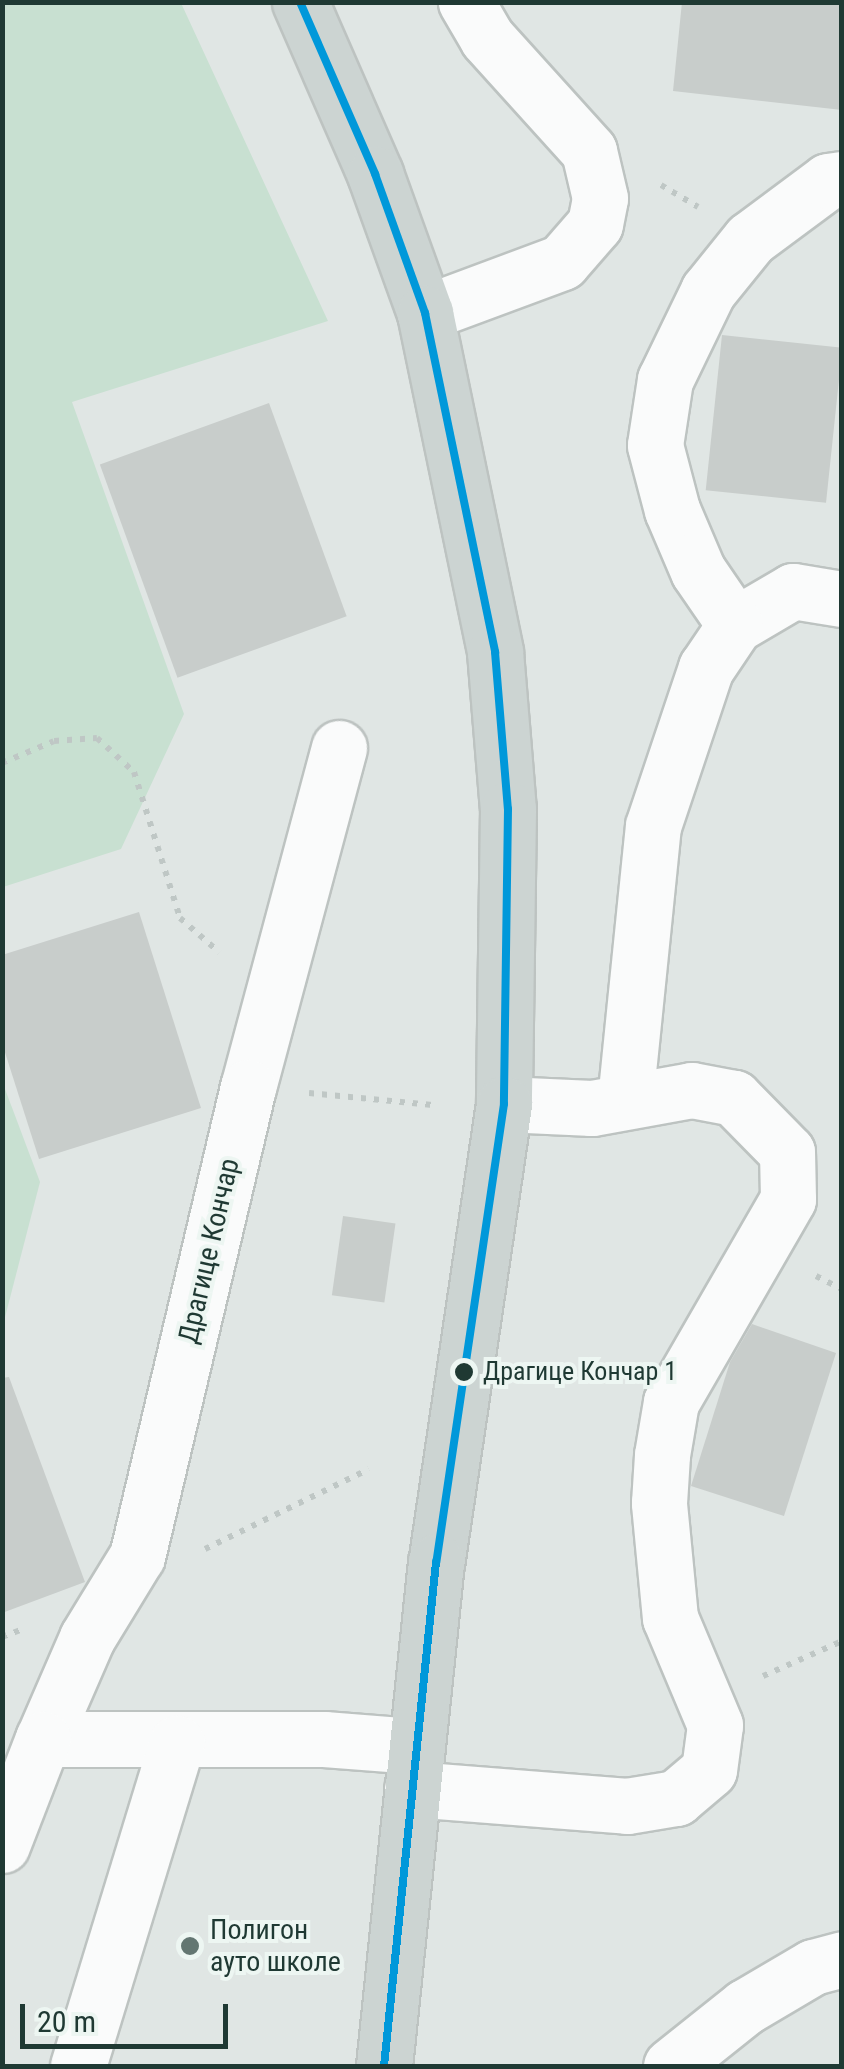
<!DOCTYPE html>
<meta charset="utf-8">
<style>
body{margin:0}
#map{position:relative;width:844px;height:2069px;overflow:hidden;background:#e0e6e4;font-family:"Roboto Condensed",sans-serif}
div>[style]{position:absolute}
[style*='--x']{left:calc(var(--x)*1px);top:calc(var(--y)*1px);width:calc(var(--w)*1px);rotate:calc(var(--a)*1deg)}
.green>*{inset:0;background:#c8e0d1}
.building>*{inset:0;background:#c8cdcb;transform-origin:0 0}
.path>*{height:6px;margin-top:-3px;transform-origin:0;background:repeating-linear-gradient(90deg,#bfc7c5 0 5px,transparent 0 13px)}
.roads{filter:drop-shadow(2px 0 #bdc3c1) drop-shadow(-2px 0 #bdc3c1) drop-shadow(0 2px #bdc3c1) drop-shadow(0 -2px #bdc3c1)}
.minor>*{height:55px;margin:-27.5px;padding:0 27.5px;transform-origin:27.5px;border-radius:27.5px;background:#fafbfb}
.major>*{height:55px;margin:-27.5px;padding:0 27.5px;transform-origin:27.5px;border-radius:27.5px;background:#ccd4d2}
.bus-1>*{height:8px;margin:-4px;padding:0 4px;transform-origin:4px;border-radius:4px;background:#0098da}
.dots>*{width:28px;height:28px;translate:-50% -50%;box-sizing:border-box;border:5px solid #edf6f2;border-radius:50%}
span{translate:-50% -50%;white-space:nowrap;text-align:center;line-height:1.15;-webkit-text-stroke:8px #edf6f2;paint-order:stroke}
.bus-label{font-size:26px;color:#1f3933}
.left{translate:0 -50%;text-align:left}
.street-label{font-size:28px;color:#1f3933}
.poi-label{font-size:28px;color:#1f3933}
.frame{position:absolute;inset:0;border:5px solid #1f3933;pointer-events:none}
.scale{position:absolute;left:20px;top:2004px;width:208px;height:45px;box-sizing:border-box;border:5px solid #1f3933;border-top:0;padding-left:12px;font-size:30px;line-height:35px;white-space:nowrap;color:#1f3933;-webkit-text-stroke:8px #edf6f2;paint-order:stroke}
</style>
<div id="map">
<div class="green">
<i style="clip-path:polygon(3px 2px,181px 3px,328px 321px,72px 402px,184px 714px,121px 849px,3px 887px)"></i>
<i style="clip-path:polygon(2px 1081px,40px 1182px,3px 1325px,2px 1325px)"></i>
</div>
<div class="building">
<i style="clip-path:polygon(682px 2px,842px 2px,842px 110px,673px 91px)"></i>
<i style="left:722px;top:335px;width:121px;height:156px;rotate:6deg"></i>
<i style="left:269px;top:403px;width:227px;height:180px;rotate:70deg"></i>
<i style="clip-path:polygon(139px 912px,201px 1108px,39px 1159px,2px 1043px,2px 955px)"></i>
<i style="left:343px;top:1216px;width:53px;height:80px;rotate:8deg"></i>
<i style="clip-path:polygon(752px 1324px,836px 1353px,784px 1516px,691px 1486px,730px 1362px)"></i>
<i style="clip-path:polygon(9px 1377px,85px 1582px,2px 1613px,2px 1378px)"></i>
</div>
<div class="path">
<i style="--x:661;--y:185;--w:43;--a:30.7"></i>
<i style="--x:2;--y:763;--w:56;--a:-22.9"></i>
<i style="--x:54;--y:741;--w:43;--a:-4"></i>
<i style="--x:97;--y:738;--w:50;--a:42.6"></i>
<i style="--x:134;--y:772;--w:153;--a:72.5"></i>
<i style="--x:180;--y:918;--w:52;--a:41.1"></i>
<i style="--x:309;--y:1093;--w:124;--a:5.6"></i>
<i style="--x:816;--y:1276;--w:29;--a:27"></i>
<i style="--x:205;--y:1549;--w:182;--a:-26"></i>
<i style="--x:2;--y:1637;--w:19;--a:-21"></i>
<i style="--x:763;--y:1676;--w:86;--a:-23.9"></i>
</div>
<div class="roads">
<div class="minor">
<i style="--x:425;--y:313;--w:146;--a:-20.4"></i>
<i style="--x:562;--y:262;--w:50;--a:-49"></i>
<i style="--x:595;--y:224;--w:26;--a:-79"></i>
<i style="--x:600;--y:198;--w:48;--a:-103.2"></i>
<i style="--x:589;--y:151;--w:152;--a:-132.1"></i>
<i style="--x:487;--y:38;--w:42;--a:-120.3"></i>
<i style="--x:735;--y:625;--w:67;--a:-30.4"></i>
<i style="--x:793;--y:591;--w:50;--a:9.3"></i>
<i style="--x:339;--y:748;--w:351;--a:105"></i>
<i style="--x:248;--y:1087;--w:482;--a:103.3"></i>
<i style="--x:137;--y:1556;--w:96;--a:121.4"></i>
<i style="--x:87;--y:1638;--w:110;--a:113.5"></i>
<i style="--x:43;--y:1739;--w:281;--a:0"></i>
<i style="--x:324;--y:1739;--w:92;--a:4.4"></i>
<i style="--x:625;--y:1101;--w:276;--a:-84.2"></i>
<i style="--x:653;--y:826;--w:167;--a:-71.5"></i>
<i style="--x:706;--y:668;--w:52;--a:-56"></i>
<i style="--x:735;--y:625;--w:65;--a:-124.4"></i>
<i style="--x:698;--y:571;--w:66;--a:-113.1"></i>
<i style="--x:672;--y:510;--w:67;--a:-104.7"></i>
<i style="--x:655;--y:445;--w:66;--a:-81.3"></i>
<i style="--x:665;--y:380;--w:99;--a:-64.2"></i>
<i style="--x:708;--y:291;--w:67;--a:-51.1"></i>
<i style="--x:750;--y:239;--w:97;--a:-36.6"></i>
<i style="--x:828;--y:181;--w:14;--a:-8"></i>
<i style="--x:412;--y:1789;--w:216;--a:4.5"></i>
<i style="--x:627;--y:1806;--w:50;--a:-9.3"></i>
<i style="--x:676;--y:1798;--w:43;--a:-40.3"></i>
<i style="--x:709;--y:1770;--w:45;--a:-82.4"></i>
<i style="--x:715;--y:1725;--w:116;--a:-112.8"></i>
<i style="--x:670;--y:1618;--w:116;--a:-95.5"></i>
<i style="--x:659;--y:1503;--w:48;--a:-86.4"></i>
<i style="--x:662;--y:1455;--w:54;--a:-80.4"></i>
<i style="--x:671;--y:1402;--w:234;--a:-60"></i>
<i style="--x:788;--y:1199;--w:47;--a:-91.2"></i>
<i style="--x:787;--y:1152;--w:76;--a:-134.5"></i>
<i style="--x:734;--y:1098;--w:43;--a:-169.2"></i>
<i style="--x:692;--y:1090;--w:102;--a:169.8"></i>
<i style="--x:592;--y:1108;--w:88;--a:-177.4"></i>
<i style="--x:2;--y:1845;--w:114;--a:-68.9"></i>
<i style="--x:78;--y:2066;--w:338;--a:-73"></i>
<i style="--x:671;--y:2066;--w:95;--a:-38.6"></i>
<i style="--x:745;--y:2007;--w:79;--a:-30.5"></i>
<i style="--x:813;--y:1967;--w:30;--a:-15"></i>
</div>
<div class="major">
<i style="--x:300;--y:2;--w:188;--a:66.4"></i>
<i style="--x:375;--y:174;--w:148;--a:70.2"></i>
<i style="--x:425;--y:313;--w:346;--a:78.3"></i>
<i style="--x:495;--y:652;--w:158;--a:85.3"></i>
<i style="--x:508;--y:809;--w:295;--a:90.8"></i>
<i style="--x:504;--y:1104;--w:463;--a:98.4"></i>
<i style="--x:436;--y:1562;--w:507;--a:95.89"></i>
</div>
</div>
<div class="bus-1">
<i style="--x:300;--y:2;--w:188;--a:66.4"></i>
<i style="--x:375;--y:174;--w:148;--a:70.2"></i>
<i style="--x:425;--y:313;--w:346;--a:78.3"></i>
<i style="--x:495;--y:652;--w:158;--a:85.3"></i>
<i style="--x:508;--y:809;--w:295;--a:90.8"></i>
<i style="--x:504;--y:1104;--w:463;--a:98.4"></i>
<i style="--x:436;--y:1562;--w:507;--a:95.89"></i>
</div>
<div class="dots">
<i style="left:464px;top:1372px;background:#1f3933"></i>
<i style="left:190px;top:1946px;background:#637671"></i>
</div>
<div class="bus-label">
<span class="left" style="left:483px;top:1372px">Драгице Кончар 1</span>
</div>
<div class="street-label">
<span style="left:209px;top:1251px;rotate:-77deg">Драгице Кончар</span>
</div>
<div class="poi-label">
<span class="left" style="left:210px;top:1946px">Полигон<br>ауто школе</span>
</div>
<div class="frame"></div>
<div class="scale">20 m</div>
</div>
